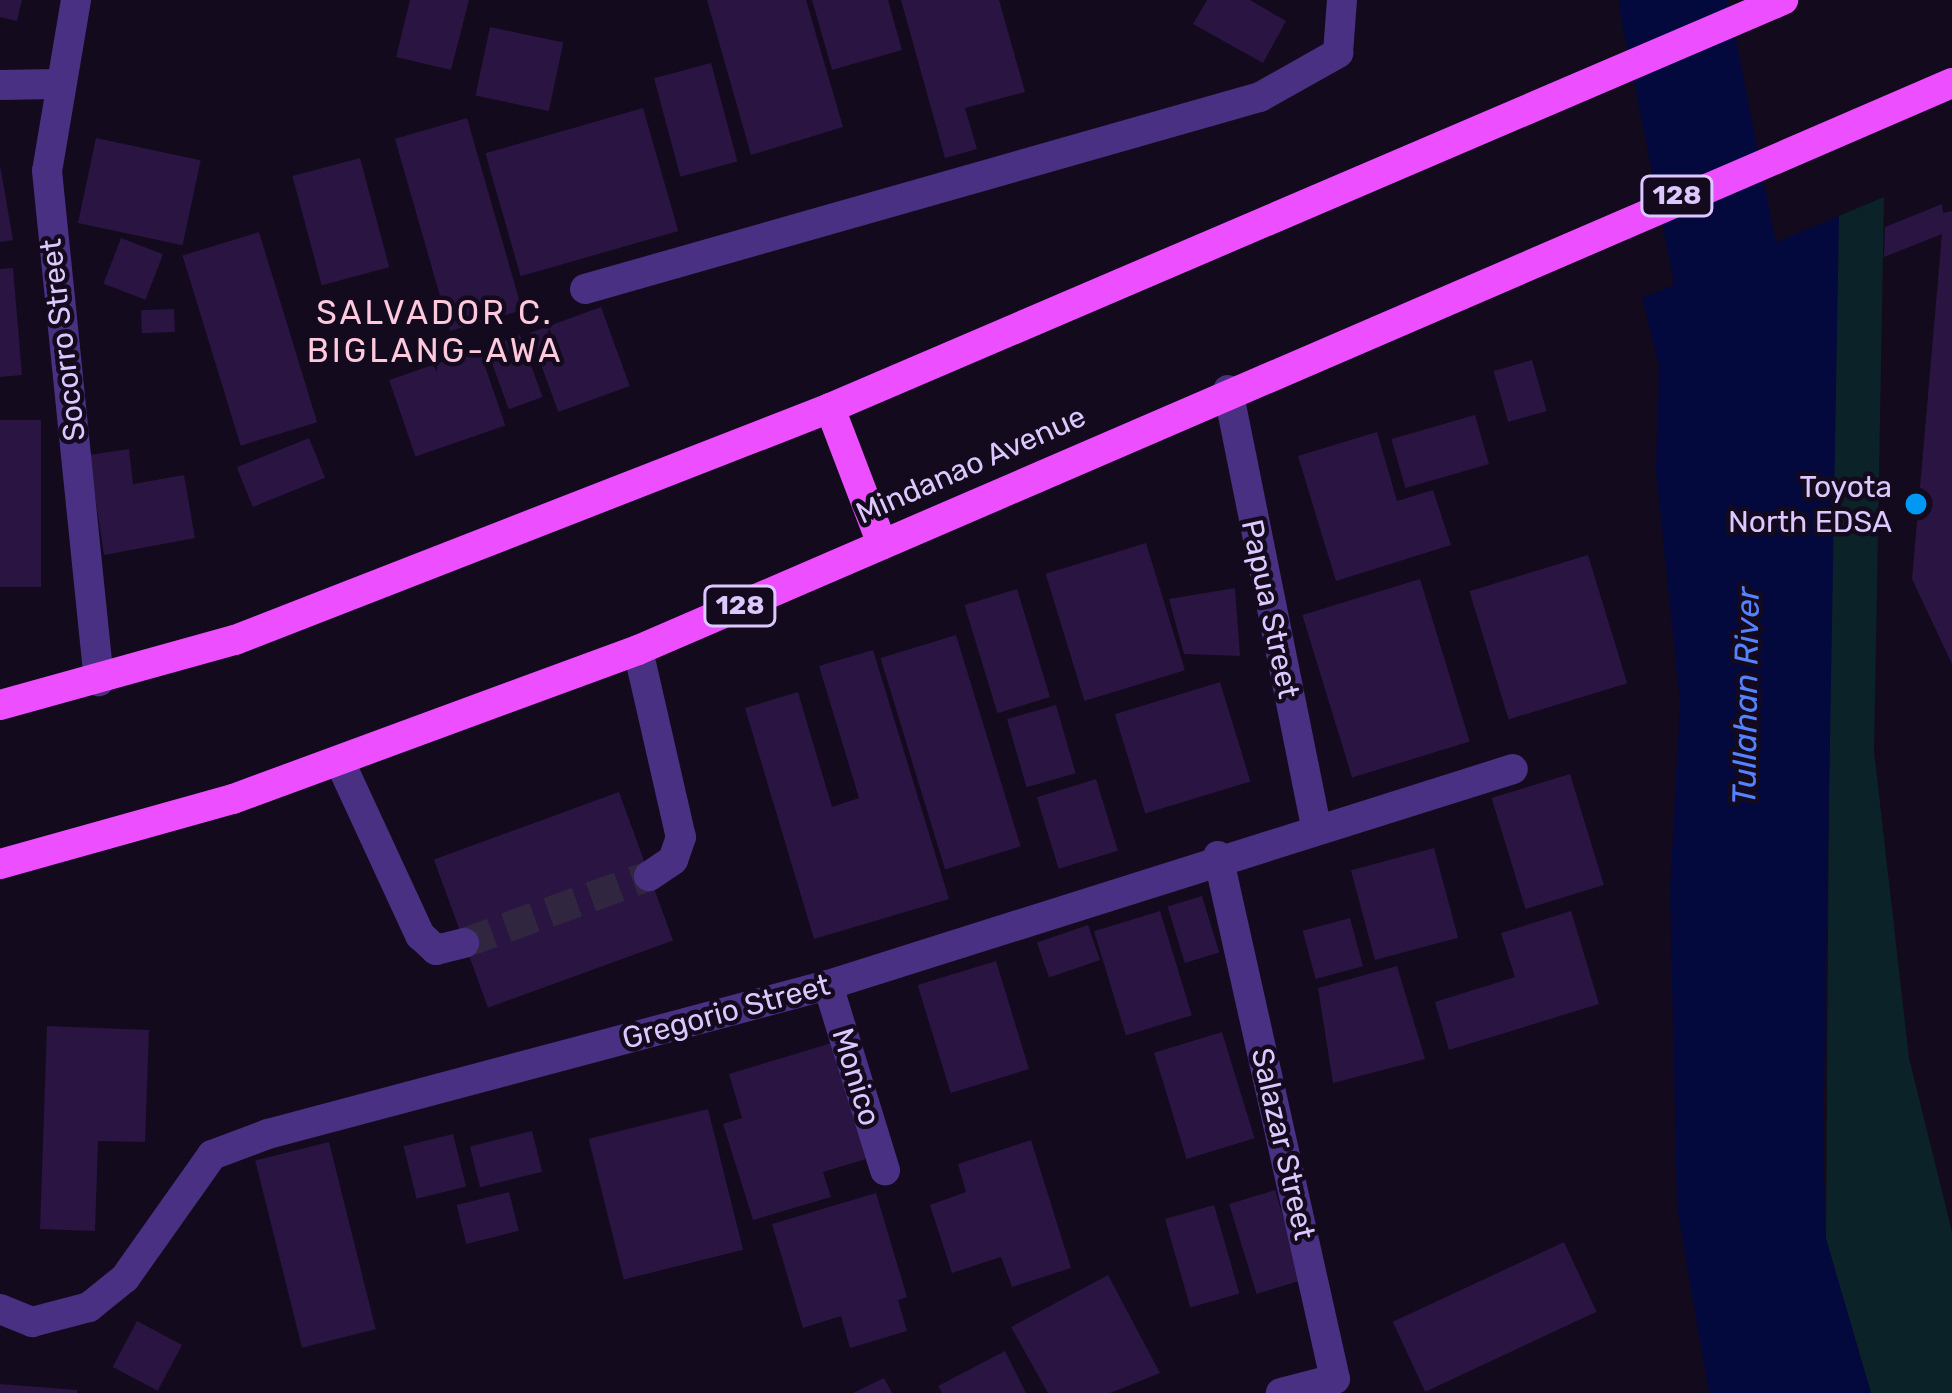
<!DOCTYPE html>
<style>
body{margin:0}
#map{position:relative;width:1952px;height:1393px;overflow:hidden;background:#130a1e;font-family:Rubik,sans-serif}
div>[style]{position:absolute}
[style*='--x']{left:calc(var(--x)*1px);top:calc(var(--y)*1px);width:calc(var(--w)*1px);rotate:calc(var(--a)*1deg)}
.green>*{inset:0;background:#0c2229}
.water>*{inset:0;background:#04093d}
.river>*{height:108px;margin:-54px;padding:0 54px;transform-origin:54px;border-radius:54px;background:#04093d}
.building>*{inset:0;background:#2a1441;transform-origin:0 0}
.minor-tunnel>*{height:30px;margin-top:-15px;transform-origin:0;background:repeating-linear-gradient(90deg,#312640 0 30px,transparent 0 45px)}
.minor>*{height:30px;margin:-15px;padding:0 15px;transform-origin:15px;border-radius:15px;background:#493082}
.major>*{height:30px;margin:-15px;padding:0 15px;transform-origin:15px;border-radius:15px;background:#ed4eff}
.dots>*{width:33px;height:33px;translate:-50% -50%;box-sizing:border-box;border:6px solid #130a1e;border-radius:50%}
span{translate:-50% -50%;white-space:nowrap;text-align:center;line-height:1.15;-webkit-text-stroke:9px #130a1e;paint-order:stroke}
.shield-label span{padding:3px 9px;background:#130a1e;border:3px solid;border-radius:9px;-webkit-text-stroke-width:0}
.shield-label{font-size:27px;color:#ddc7ff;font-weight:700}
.street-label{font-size:30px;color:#ddc7ff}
.poi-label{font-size:30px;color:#ddc7ff}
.right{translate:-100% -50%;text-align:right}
.neighbourhood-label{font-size:33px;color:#ffc9dd;letter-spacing:3px}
.water-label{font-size:33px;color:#5582ff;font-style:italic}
</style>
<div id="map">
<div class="green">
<i style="clip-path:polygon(1884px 197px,1874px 751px,1909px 1058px,1952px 1232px,1952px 1393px,1871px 1393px,1826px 1239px,1832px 316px,1839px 216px)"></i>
</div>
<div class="water">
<i style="clip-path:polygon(1839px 216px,1823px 1149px,1826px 1239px,1871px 1393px,1709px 1393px,1677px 1207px,1670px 890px,1680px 703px,1656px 470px,1659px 365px,1642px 298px)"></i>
</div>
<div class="river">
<i style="--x:1673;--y:0;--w:308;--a:78.8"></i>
<i style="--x:1733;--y:302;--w:107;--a:86.8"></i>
</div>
<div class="building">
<i style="clip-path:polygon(0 0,22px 0,17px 21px,0 17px)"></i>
<i style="clip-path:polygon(410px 0,469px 0,451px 70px,396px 57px)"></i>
<i style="clip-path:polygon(707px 0,806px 0,843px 127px,751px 155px)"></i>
<i style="clip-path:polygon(812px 0,888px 0,902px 50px,832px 70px)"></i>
<i style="clip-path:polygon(901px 0,999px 0,1025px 92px,965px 108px,977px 149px,945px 158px)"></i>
<i style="clip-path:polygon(1207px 0,1250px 0,1286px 21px,1263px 63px,1193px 24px)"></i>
<i style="left:490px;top:27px;width:75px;height:70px;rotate:12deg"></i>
<i style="left:711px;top:63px;width:102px;height:59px;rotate:75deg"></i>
<i style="left:643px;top:108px;width:128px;height:164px;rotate:74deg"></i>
<i style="left:467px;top:118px;width:200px;height:75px;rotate:74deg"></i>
<i style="left:96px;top:138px;width:107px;height:87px;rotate:12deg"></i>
<i style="left:360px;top:158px;width:113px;height:70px;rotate:75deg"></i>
<i style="clip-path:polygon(0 165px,13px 240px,0 242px)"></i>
<i style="clip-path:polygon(1942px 204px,1943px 213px,1952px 211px,1952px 664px,1912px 579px,1942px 234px,1884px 257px,1885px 227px)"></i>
<i style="left:259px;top:232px;width:199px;height:80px;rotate:73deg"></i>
<i style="left:121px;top:238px;width:45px;height:49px;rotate:21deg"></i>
<i style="clip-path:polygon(13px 268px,22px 375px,0 377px,0 269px)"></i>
<i style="left:601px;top:307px;width:84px;height:76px;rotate:70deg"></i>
<i style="left:174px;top:309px;width:23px;height:33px;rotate:88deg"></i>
<i style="left:520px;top:335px;width:66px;height:36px;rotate:70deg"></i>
<i style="left:479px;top:349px;width:81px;height:95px;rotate:71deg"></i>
<i style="left:1532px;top:360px;width:53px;height:40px;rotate:74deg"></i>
<i style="left:1475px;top:415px;width:51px;height:87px;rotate:74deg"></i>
<i style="left:0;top:420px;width:41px;height:167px"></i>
<i style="clip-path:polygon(1377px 432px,1397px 501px,1433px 490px,1451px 545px,1336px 581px,1298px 456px)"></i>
<i style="left:309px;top:438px;width:43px;height:78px;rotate:68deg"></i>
<i style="clip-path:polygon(129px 449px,133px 484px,184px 475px,195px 538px,104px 555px,89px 455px)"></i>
<i style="left:1146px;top:543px;width:133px;height:105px;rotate:73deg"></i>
<i style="left:1588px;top:555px;width:134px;height:124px;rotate:73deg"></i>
<i style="left:1420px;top:579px;width:170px;height:123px;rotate:73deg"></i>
<i style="clip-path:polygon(1235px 588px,1240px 656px,1184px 654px,1169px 599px)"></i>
<i style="left:1017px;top:589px;width:113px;height:55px;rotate:73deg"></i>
<i style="left:956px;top:635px;width:221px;height:79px;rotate:73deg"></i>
<i style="clip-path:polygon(873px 650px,949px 899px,814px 939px,745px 708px,798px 692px,832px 807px,859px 798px,819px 666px)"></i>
<i style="left:1220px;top:682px;width:104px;height:110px;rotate:73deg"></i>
<i style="left:1056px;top:705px;width:71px;height:51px;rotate:74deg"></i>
<i style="left:1570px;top:774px;width:116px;height:82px;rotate:73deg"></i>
<i style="left:1096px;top:779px;width:75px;height:62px;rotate:73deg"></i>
<i style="left:619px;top:792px;width:158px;height:197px;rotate:70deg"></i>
<i style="left:1434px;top:848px;width:93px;height:86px;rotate:75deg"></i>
<i style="left:1202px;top:896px;width:59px;height:36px;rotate:73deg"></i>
<i style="left:1160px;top:911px;width:109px;height:69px;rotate:73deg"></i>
<i style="clip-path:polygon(1571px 911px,1599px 1004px,1449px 1050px,1435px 1002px,1515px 977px,1501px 933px)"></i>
<i style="left:1350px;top:918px;width:50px;height:49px;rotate:75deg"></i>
<i style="left:1088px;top:925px;width:37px;height:54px;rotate:71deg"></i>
<i style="left:996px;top:961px;width:113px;height:82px;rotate:73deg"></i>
<i style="clip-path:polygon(1397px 966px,1425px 1059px,1333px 1083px,1318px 988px)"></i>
<i style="clip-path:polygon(47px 1026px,149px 1030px,145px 1142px,98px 1141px,95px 1231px,40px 1229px)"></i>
<i style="left:1222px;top:1032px;width:111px;height:71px;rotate:73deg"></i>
<i style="clip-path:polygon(832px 1043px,866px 1159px,823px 1172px,831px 1197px,753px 1220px,723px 1124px,742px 1118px,729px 1074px)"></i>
<i style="left:708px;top:1109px;width:145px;height:123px;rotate:76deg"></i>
<i style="left:532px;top:1131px;width:42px;height:64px;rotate:76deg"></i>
<i style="left:453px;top:1134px;width:54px;height:51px;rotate:76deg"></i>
<i style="clip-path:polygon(1031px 1140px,1071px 1268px,1012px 1287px,1001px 1257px,952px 1273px,930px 1205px,966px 1192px,958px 1164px)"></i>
<i style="left:329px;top:1142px;width:193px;height:76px;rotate:76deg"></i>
<i style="left:1275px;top:1190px;width:94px;height:48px;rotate:73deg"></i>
<i style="left:509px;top:1192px;width:40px;height:54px;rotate:76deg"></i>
<i style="clip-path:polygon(876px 1193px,907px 1297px,898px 1300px,907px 1331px,850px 1348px,841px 1316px,803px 1328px,772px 1224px)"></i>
<i style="left:1214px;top:1205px;width:92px;height:51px;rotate:74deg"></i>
<i style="left:1564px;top:1242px;width:77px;height:189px;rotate:65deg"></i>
<i style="clip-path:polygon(1108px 1275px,1160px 1373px,1110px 1393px,1048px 1393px,1011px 1327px)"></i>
<i style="left:137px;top:1321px;width:51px;height:52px;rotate:28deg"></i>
<i style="clip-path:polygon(1005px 1351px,1026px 1393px,942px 1393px,938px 1386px)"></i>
<i style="clip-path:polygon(884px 1378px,892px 1393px,853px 1393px)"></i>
<i style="clip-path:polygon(0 1384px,77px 1390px,77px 1393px,0 1393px)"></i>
</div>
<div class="minor-tunnel">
<i style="--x:464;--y:943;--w:197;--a:-19.9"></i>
</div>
<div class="minor">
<i style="--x:76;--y:0;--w:173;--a:99.6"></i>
<i style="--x:47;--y:171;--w:513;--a:84.18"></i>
<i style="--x:0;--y:85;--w:56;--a:-1"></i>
<i style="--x:585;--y:289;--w:702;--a:-15.88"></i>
<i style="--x:1260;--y:97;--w:90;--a:-29.4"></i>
<i style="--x:1338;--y:53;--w:53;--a:-85.7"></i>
<i style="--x:1228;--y:390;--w:446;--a:78.6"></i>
<i style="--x:638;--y:650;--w:192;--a:77.1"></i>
<i style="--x:681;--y:837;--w:24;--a:109"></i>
<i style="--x:673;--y:860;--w:29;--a:146"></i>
<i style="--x:340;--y:762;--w:191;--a:65.2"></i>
<i style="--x:420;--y:935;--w:22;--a:43"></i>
<i style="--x:436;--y:950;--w:29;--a:-14"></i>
<i style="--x:1218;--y:856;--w:536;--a:77.39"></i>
<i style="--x:1335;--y:1379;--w:56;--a:165.5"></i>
<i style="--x:828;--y:985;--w:194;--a:72.9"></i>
<i style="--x:0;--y:1309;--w:35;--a:22"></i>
<i style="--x:32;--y:1322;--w:59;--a:-14.7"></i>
<i style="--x:89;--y:1307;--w:46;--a:-38.9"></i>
<i style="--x:125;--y:1278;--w:151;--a:-54.7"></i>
<i style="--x:212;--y:1155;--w:60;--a:-20.6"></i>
<i style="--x:268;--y:1134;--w:579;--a:-14.9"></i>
<i style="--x:828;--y:985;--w:718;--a:-17.5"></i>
</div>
<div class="major">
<i style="--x:830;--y:408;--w:146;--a:69.1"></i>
<i style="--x:0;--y:705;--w:244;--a:-15.5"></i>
<i style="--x:235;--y:640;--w:639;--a:-21.3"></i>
<i style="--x:830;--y:408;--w:1037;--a:-23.18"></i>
<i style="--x:0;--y:864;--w:242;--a:-15.6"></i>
<i style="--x:233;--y:799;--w:432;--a:-20.2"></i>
<i style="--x:638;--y:650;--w:1431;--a:-23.34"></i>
</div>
<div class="dots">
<i style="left:1916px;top:504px;background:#0098f2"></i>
</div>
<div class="shield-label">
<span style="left:1677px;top:196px">128</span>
<span style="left:740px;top:606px">128</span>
</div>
<div class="street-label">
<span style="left:63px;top:340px;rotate:-97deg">Socorro Street</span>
<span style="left:971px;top:465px;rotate:-24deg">Mindanao Avenue</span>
<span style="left:1270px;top:609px;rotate:78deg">Papua Street</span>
<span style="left:726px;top:1012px;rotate:-15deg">Gregorio Street</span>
<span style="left:856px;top:1077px;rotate:73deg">Monico</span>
<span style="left:1283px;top:1144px;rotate:77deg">Salazar Street</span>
</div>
<div class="poi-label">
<span class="right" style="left:1892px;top:504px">Toyota<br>North EDSA</span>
</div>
<div class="neighbourhood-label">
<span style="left:435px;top:332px">SALVADOR C.<br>BIGLANG-AWA</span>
</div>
<div class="water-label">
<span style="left:1746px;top:696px;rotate:-89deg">Tullahan River</span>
</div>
</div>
